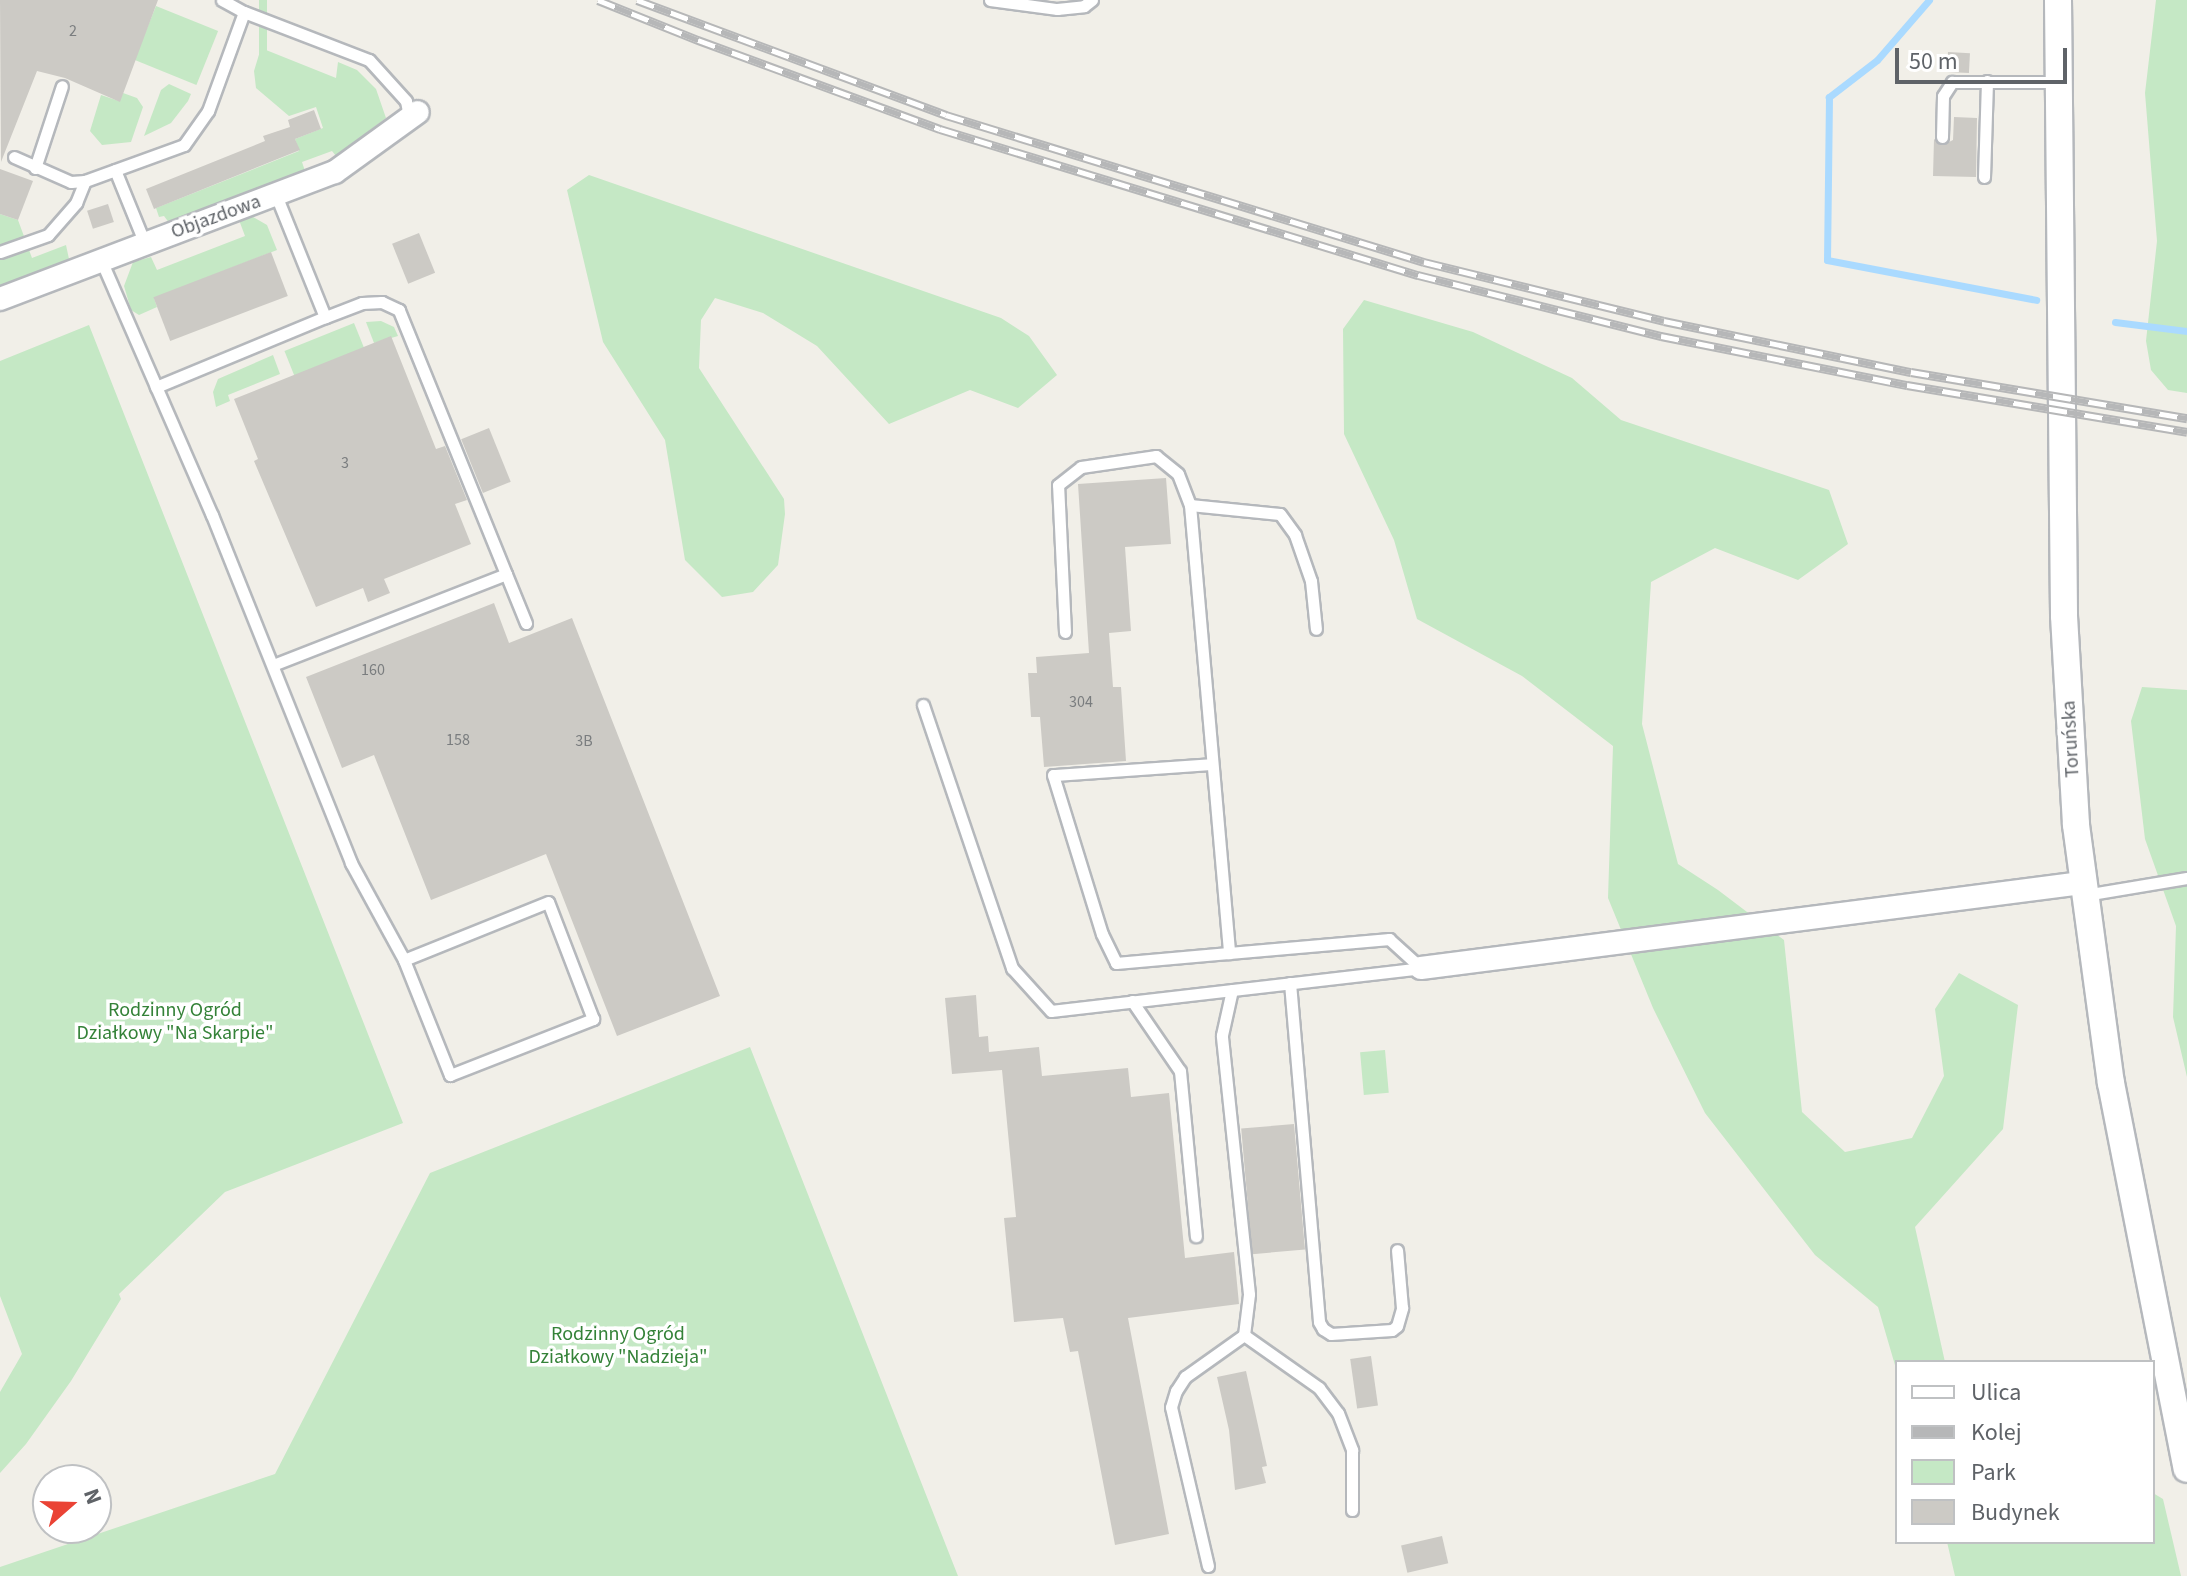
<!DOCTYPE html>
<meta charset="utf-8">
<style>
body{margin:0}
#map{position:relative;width:2187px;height:1576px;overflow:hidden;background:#f1efe8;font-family:"Source Sans 3",sans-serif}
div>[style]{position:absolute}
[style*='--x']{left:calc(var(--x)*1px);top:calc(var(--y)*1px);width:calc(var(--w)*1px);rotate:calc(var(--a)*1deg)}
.green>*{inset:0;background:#c5e8c5;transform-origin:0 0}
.stream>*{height:7px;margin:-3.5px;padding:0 3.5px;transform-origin:3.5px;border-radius:3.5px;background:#aadaff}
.building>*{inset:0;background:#cccac5;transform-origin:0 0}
.roads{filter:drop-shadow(2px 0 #b5b8bc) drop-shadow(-2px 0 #b5b8bc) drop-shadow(0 2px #b5b8bc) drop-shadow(0 -2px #b5b8bc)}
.service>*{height:11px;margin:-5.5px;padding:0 5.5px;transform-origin:5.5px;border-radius:5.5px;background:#fff}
.minor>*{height:22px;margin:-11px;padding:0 11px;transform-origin:11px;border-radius:11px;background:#fff}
.tertiary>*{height:26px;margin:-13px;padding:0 13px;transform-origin:13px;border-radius:13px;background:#fff}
.rail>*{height:9px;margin-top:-4.5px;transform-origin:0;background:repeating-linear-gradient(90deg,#fff 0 18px,#b6b7b8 0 36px);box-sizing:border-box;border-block:2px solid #b6b7b8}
span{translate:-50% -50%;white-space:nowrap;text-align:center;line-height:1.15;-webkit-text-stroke:7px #fff;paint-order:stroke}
.number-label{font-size:16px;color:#7a7d7f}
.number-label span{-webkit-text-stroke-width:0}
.street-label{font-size:20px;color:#5f6368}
.park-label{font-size:20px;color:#348238}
.legend{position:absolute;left:1895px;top:1360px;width:260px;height:184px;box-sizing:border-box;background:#fff;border:2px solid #bfc1c3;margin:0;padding:10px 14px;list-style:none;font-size:24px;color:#5f6368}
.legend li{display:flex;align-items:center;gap:16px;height:40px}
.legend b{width:40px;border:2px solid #bfc1c3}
.north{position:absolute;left:32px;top:1464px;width:80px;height:80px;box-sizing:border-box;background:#fff;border:2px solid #bfc1c3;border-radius:50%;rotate:70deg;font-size:22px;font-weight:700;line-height:32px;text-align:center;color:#5f6368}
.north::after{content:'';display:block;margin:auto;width:28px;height:36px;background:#ea4335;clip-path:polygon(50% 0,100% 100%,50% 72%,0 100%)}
.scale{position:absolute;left:1895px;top:48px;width:172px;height:36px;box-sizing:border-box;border:4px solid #5f6368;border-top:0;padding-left:10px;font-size:24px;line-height:28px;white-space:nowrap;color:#5f6368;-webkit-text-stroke:6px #fff;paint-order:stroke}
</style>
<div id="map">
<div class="green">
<i style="left:259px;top:0;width:8px;height:87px"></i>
<i style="clip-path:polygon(2156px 0,2187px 0,2187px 393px,2168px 390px,2151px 370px,2146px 341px,2157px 241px,2145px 93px)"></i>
<i style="left:156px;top:6px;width:67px;height:58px;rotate:22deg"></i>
<i style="clip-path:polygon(261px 48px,336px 78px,338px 62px,357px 70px,376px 89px,386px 118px,336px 156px,332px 151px,302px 162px,305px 171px,170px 224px,164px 216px,159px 217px,156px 208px,299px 151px,295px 139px,323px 128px,316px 107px,289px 116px,256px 88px,254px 71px)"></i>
<i style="clip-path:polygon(169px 84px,191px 94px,188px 101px,171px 123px,144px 136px,161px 90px)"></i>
<i style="clip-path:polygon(123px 93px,137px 98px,143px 107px,131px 142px,102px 145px,90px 131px,101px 95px,119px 101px)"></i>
<i style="clip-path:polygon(589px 175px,1001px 318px,1029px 336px,1057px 375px,1018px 408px,970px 390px,889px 424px,817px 346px,763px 313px,715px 298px,701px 320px,699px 368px,784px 499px,785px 514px,778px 565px,753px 592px,722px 597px,685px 560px,665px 440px,603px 342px,567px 190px)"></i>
<i style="clip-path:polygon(0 214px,18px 220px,32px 258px,66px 245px,69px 259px,0 286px)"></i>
<i style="clip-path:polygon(253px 217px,267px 225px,277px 250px,154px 298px,157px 307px,139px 315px,131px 310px,124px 286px,133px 262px,151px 257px,157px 270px,245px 236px,239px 220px)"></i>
<i style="clip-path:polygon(1364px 300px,1473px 332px,1572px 378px,1621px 420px,1829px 490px,1848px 544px,1798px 580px,1715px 548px,1651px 582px,1642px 724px,1678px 864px,1718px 890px,1784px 940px,1802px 1112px,1845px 1152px,1912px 1138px,1944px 1076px,1935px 1009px,1959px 973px,2018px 1005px,2003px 1129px,1915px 1227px,1945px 1362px,1897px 1362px,1897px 1372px,1878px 1307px,1815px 1255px,1705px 1113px,1653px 1008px,1608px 898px,1613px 746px,1522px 676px,1417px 619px,1394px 540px,1344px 434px,1343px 329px)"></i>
<i style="clip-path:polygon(381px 321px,394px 327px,398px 336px,374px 343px,366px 322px)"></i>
<i style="left:354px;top:323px;width:27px;height:75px;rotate:68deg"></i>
<i style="clip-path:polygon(89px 325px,403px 1123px,225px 1192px,119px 1294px,121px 1299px,71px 1381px,26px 1444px,0 1473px,0 1392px,22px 1354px,0 1296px,0 361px)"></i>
<i style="clip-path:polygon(273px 355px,280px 374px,228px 395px,230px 401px,216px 407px,213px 392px,218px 379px)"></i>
<i style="clip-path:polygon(2142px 687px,2187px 690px,2187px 1077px,2173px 1017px,2176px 926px,2145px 839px,2131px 721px)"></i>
<i style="clip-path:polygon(750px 1047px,958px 1576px,0 1576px,0 1567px,275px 1474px,430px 1173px)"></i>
<i style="left:1385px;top:1050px;width:43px;height:25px;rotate:85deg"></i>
<i style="clip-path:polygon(2153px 1493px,2163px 1499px,2181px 1576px,1955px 1576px,1947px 1542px,2153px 1542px)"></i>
</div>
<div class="stream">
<i style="--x:1929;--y:0;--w:79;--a:130.9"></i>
<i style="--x:1877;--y:60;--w:61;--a:142.4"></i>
<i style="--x:1829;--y:97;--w:163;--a:90.7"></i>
<i style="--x:1827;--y:260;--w:213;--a:10.8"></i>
<i style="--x:2115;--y:322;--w:73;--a:7.1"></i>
</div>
<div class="building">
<i style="clip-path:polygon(0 0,158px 0,120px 102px,65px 78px,37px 71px,1px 162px)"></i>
<i style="left:1948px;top:52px;width:22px;height:20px;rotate:3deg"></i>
<i style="clip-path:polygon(314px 110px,321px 129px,295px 139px,300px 150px,154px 209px,146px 189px,265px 141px,263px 136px,290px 127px,288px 120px)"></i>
<i style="clip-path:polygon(1954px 117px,1977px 118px,1976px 177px,1933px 176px,1934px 139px,1943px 145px,1953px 140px)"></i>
<i style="clip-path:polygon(0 169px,33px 181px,18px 220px,0 214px)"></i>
<i style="left:108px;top:204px;width:19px;height:22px;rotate:72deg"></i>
<i style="left:419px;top:233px;width:43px;height:29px;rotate:68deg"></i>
<i style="left:271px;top:252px;width:47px;height:126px;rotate:69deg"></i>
<i style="clip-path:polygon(391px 336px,436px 449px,445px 446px,467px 500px,455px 504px,471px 544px,384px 579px,390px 593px,368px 602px,363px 588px,316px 607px,254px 461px,258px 459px,234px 399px)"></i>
<i style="left:489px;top:428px;width:58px;height:30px;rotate:68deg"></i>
<i style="clip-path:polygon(1166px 478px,1171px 544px,1125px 547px,1131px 631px,1109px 633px,1113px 687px,1121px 687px,1126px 761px,1044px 767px,1040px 717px,1031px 717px,1028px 673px,1037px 673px,1036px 657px,1089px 653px,1078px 484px)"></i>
<i style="clip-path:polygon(494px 603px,509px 643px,572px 618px,720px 996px,617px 1036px,546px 854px,431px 900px,374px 755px,342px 768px,306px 677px)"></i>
<i style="clip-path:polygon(976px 995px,979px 1037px,988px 1036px,989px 1052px,1039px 1047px,1042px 1076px,1128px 1068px,1131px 1097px,1169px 1093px,1185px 1258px,1234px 1252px,1239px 1304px,1128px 1318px,1169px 1534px,1115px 1545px,1078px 1351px,1070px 1352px,1063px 1318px,1014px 1322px,1004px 1218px,1016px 1217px,1002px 1070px,952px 1074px,945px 998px)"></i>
<i style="left:1294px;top:1124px;width:126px;height:53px;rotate:85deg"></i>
<i style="left:1371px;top:1356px;width:50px;height:21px;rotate:82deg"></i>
<i style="clip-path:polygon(1246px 1371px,1267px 1466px,1262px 1467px,1266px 1483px,1235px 1490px,1229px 1430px,1217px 1377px)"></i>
<i style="left:1442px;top:1536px;width:28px;height:42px;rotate:77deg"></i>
</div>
<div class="roads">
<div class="service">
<i style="--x:222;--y:0;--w:25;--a:29"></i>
<i style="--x:990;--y:0;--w:68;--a:7.7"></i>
<i style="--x:1057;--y:9;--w:27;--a:-6"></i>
<i style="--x:1084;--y:6;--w:10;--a:-37"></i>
<i style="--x:1942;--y:137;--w:41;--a:-88.6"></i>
<i style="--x:1943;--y:96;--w:17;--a:-57"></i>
<i style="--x:1952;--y:82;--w:106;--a:0"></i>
<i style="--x:14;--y:157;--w:62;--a:23.7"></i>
<i style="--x:71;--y:182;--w:14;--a:-4"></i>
<i style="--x:85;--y:181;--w:105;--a:-20"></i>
<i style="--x:184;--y:145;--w:42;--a:-54.8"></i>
<i style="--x:208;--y:111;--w:105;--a:-70"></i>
<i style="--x:244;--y:12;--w:134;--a:21"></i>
<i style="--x:369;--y:60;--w:55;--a:47.9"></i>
<i style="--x:406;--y:101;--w:15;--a:79"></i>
<i style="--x:35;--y:168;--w:86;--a:-71.8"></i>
<i style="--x:115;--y:170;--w:80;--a:67.9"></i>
<i style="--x:1984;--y:177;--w:96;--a:-88.2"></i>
<i style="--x:0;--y:252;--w:51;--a:-19.5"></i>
<i style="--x:48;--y:235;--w:43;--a:-48.8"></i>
<i style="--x:76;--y:203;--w:24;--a:-68"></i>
<i style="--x:101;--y:260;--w:278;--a:66.5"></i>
<i style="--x:212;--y:515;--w:375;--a:68.2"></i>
<i style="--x:351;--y:863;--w:111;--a:61.3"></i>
<i style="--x:404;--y:960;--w:124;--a:68.2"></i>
<i style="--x:450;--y:1075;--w:154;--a:-21.4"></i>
<i style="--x:593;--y:1019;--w:125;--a:-111"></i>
<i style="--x:548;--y:902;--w:155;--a:158.1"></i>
<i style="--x:156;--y:387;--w:183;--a:-22.5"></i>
<i style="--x:325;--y:317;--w:131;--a:-111.9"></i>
<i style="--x:1190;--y:505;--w:90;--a:5.7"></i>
<i style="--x:1280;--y:514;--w:26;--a:54"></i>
<i style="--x:1295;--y:535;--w:49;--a:70.8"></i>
<i style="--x:1311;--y:581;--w:48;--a:84.1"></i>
<i style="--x:506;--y:574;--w:53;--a:67.8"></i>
<i style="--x:1065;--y:632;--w:147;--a:-92.7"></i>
<i style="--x:1058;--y:485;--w:29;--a:-38"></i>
<i style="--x:1081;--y:467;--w:76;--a:-8.3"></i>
<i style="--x:1156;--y:456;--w:28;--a:39"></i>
<i style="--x:1178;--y:474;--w:33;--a:69"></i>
<i style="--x:1190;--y:505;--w:450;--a:85"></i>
<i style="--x:1229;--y:953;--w:161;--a:-5"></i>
<i style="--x:1389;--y:939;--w:43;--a:42.2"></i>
<i style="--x:273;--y:665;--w:250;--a:-21.3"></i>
<i style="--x:506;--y:574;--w:285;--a:-112.1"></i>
<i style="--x:399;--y:310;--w:19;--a:-155"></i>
<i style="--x:382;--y:302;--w:20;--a:177"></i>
<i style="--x:362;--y:303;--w:40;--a:159"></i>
<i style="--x:923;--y:705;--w:278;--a:71.3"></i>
<i style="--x:1012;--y:968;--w:58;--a:47.8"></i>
<i style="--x:1051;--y:1011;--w:372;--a:-6.6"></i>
<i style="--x:1212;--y:764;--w:159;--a:176"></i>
<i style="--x:1053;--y:775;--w:166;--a:72.9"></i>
<i style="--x:1102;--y:934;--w:32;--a:64"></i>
<i style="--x:1116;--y:963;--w:113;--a:-5.1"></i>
<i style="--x:2085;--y:895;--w:103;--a:-9.5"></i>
<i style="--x:1290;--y:983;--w:340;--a:85.1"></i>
<i style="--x:1319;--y:1322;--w:8;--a:60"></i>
<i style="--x:1323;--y:1329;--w:9;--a:32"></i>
<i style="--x:1331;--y:1334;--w:61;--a:-3.8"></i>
<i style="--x:1392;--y:1330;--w:6;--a:-39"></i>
<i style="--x:1397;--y:1326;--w:19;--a:-74"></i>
<i style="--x:1402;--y:1308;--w:58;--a:-94.9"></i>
<i style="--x:1132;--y:1001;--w:85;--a:55.6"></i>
<i style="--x:1180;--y:1071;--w:166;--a:84.5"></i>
<i style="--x:1244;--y:1335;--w:92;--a:35.2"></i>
<i style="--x:1319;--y:1388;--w:31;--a:53"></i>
<i style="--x:1338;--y:1413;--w:40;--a:69"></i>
<i style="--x:1352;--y:1450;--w:60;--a:90"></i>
<i style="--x:1208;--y:1566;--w:163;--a:-103.1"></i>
<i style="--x:1171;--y:1407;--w:17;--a:-73"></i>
<i style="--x:1176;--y:1391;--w:17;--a:-57"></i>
<i style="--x:1185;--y:1377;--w:72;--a:-35.4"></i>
<i style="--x:1244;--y:1335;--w:41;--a:-83"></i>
<i style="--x:1249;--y:1294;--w:260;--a:-96"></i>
<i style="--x:1222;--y:1035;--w:46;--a:-77.5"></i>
</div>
<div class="minor">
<i style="--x:0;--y:299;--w:358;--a:-20.8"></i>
<i style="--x:335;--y:172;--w:102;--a:-35.9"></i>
<i style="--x:1421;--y:968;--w:666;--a:-7.33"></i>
</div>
<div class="tertiary">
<i style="--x:2058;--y:0;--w:616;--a:89.44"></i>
<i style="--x:2064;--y:616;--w:209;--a:86.7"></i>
<i style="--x:2076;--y:825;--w:260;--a:82.3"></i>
<i style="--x:2111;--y:1083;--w:393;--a:78.9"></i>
</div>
</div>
<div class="rail">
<i style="--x:598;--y:0;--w:108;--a:21.8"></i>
<i style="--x:698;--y:40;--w:258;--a:20.2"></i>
<i style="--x:940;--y:129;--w:500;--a:17"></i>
<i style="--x:1418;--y:275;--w:251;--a:14.1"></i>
<i style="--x:1661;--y:336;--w:251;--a:11.3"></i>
<i style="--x:1907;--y:385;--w:284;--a:9.5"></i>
<i style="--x:637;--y:0;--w:330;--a:20.4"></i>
<i style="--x:946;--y:115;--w:500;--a:17.09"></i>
<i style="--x:1424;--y:262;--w:247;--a:13.8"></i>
<i style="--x:1664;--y:321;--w:252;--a:11.7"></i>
<i style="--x:1911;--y:372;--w:280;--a:9.5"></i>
</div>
<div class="number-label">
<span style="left:73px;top:31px">2</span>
<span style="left:345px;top:463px">3</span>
<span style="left:373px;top:670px">160</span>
<span style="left:1081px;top:702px">304</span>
<span style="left:458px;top:740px">158</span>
<span style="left:584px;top:741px">3B</span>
</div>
<div class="street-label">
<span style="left:216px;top:217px;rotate:-20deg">Objazdowa</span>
<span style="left:2071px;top:739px;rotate:-93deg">Toruńska</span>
</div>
<div class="park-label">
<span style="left:175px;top:1022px">Rodzinny Ogród<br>Działkowy "Na Skarpie"</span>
<span style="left:618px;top:1346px">Rodzinny Ogród<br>Działkowy "Nadzieja"</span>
</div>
<ul class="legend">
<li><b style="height:10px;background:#fff"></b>Ulica</li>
<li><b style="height:10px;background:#b6b7b8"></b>Kolej</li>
<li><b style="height:22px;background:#c5e8c5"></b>Park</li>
<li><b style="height:22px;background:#cccac5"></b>Budynek</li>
</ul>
<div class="north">N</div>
<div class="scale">50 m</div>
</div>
